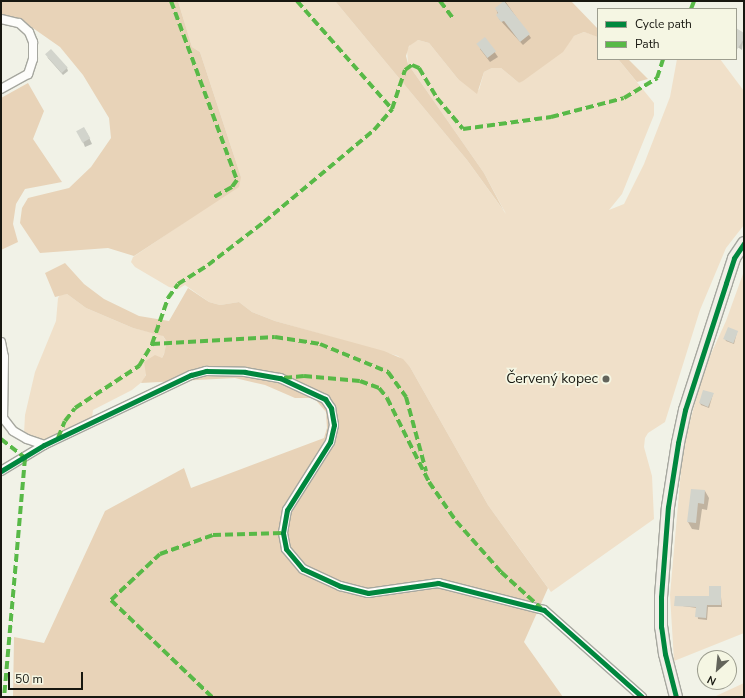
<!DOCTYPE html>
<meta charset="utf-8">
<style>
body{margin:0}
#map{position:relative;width:745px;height:698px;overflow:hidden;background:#f1f2e7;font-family:"Nunito Sans",sans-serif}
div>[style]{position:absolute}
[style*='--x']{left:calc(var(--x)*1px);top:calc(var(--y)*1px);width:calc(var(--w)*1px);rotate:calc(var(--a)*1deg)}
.green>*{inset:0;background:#f0e0c9}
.forest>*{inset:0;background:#e8d3b8}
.shadow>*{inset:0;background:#0003}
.building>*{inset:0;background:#d2d4cc;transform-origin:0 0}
.roads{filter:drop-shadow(1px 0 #a6a79f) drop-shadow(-1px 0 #a6a79f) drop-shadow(0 1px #a6a79f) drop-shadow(0 -1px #a6a79f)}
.street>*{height:8px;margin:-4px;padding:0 4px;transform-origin:4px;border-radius:4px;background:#fdfdfb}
.secondary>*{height:12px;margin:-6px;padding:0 6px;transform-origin:6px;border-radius:6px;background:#f1efe8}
.quiet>*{height:4px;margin-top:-2px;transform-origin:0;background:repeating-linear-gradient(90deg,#58b947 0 8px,transparent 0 12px)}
.cycleway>*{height:5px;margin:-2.5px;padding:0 2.5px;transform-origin:2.5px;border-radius:2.5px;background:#00873e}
.dots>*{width:11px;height:11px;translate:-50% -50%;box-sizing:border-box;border:2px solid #f5f6e3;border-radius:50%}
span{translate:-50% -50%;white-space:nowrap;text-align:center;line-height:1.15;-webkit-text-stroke:3.5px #f5f6e3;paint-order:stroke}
.poi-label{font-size:14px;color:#171710}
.right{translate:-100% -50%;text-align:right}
.frame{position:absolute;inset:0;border:2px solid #171710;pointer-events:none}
.legend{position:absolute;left:597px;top:8px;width:140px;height:52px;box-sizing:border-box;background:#f5f6e3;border:1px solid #9c9d8f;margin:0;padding:5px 7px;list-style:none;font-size:12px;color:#171710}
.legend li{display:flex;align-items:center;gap:8px;height:20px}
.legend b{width:20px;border:1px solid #9c9d8f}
.north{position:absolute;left:697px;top:650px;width:40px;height:40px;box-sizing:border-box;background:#f5f6e3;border:1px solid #9c9d8f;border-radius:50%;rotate:207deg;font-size:11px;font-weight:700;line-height:16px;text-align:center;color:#171710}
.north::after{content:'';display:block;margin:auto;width:14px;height:18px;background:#63645b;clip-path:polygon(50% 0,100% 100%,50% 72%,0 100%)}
.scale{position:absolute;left:8px;top:672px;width:75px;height:18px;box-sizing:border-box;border:2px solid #171710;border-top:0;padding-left:5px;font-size:12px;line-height:14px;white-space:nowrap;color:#171710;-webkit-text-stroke:3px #f5f6e3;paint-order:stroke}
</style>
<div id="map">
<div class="green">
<i style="clip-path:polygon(178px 1px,335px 1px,467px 160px,506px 214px,484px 173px,408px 64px,407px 50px,412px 42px,418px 40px,429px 43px,458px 79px,479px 90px,484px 72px,492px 68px,501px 68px,519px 83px,574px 36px,584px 32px,597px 36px,598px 59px,618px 59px,654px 103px,654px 115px,622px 194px,609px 210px,624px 204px,644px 164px,670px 97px,677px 59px,720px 59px,744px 91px,744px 225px,726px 248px,700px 310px,665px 422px,648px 433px,645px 438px,644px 447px,652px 476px,654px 519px,551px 592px,488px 505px,410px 367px,398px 356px,275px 321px,252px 312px,239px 302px,220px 305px,209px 302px,185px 285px,178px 289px,169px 287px,135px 267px,131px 262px,133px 257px,185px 222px,241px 177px,200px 52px,192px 47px)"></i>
<i style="clip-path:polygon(744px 271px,744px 633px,674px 661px,670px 595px,683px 448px,704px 369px,726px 321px)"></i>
<i style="clip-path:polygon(67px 294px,86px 308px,133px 328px,162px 335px,167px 342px,166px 349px,162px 358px,147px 372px,143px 381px,132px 390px,93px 410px,92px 419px,53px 438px,39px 440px,24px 434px,25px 415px,35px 372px,56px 321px,58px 298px,60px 295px)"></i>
<i style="clip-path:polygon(744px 683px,744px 697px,716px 696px)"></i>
</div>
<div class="forest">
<i style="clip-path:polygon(1px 1px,178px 1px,192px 47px,200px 52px,241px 177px,239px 187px,134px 256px,108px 248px,40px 253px,20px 223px,22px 208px,28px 198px,69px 188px,91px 167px,111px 138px,109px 118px,83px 75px,60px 47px,20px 19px,1px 14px)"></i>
<i style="clip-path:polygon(335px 1px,571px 1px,598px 29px,598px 37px,584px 32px,574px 36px,563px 52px,523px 81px,519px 83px,501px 68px,492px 68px,484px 72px,477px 94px,458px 79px,429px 43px,418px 40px,409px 46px,406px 56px,408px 64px,484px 173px,504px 211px,467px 160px)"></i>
<i style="clip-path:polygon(618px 59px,628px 59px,648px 79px,637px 82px)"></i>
<i style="clip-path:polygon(28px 83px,44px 111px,33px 139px,62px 182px,25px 189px,16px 204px,13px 224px,18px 242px,1px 250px,1px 98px)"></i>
<i style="clip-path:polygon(65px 263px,84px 284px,104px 299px,139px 316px,169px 321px,188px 288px,209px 302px,220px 305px,239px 302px,252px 312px,275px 321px,384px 351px,403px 359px,410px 367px,488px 505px,548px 588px,524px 642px,563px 697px,13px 697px,14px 637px,44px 643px,105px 511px,184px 468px,191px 488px,324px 438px,327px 428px,326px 412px,314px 398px,295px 398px,265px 385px,235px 378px,141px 383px,146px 375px,144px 362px,155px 355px,162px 358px,164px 354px,167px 342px,163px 336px,133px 328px,86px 308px,67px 294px,55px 297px,45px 273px)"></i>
</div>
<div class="shadow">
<i style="clip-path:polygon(505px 1px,531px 38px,523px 45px,499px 19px,496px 8px)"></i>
<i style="clip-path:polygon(736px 34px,744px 34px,742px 50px,736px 46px)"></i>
<i style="clip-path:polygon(485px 38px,498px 57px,490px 62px,480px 49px)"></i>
<i style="clip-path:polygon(47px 57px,67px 68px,68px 71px,63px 75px)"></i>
<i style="clip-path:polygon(87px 133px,92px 144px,85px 147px,83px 142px)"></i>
<i style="clip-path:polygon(737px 332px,734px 344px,726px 341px,725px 339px)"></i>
<i style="clip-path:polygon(713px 394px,709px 408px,701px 405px,700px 403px)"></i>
<i style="clip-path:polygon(692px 490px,705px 491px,709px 498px,707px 510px,702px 509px,699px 530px,692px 529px,688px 522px)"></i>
<i style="clip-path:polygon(720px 587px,722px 607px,708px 607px,707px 620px,698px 619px,697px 608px,675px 605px,710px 597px)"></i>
</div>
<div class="building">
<i style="clip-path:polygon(504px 1px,530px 34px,520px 42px,504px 21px,501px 22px,496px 15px,498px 13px,495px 8px)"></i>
<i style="clip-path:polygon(736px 28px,744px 33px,744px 39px,736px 51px)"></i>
<i style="left:485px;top:37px;width:18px;height:11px;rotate:52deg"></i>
<i style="left:51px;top:49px;width:25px;height:8px;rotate:48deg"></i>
<i style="left:84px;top:127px;width:13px;height:9px;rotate:61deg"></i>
<i style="left:728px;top:327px;width:11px;height:13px;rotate:22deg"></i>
<i style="clip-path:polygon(703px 390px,714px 393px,708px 407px,699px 403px)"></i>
<i style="clip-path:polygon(691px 489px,705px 490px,704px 504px,698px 503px,696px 523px,687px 522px)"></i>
<i style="clip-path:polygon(709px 586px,721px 586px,721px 605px,707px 605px,706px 618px,695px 617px,696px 607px,674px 606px,675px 596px,709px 596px)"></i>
</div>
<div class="roads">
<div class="street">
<i style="--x:1;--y:19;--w:18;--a:13"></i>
<i style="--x:19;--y:23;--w:13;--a:42"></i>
<i style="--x:29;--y:32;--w:11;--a:68"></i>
<i style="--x:33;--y:42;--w:17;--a:90"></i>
<i style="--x:33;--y:59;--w:16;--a:108"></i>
<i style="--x:28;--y:74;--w:31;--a:151"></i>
<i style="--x:1;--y:342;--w:15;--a:79"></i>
<i style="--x:4;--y:357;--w:61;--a:90.9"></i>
<i style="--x:3;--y:418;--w:16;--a:52"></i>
<i style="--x:13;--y:431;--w:16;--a:30"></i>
<i style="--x:27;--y:439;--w:18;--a:19"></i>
<i style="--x:1;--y:471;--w:50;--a:-31.2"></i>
<i style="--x:44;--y:445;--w:163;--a:-25.5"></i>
<i style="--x:191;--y:375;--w:16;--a:-15"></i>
<i style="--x:206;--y:371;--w:39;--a:1"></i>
<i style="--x:245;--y:372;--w:36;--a:10"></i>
<i style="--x:280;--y:378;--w:50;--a:25"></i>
<i style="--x:325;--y:399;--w:11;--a:56"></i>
<i style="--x:331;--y:408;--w:17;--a:80"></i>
<i style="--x:334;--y:425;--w:17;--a:103"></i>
<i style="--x:330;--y:442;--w:80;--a:122.3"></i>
<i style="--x:287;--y:510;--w:23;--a:100"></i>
<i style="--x:283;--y:533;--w:16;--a:79"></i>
<i style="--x:286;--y:549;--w:26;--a:50"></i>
<i style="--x:303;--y:569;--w:41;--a:24.7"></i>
<i style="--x:340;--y:586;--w:29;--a:14"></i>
<i style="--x:368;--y:593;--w:71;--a:-8.1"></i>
<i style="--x:438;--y:583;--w:109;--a:14.3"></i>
<i style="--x:544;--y:610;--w:131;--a:41.6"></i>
</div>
<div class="secondary">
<i style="--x:676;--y:697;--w:44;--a:-104.3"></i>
<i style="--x:665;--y:654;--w:27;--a:-98"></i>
<i style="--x:661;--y:627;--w:30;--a:-90"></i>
<i style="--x:661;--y:597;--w:90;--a:-85.6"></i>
<i style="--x:668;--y:507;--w:65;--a:-81.1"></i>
<i style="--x:678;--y:443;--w:34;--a:-78"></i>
<i style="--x:685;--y:410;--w:133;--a:-72.1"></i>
<i style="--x:726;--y:283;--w:26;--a:-72"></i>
<i style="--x:734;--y:258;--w:18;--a:-56"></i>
</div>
</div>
<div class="quiet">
<i style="--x:171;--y:1;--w:191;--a:69.8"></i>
<i style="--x:237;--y:180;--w:9;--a:126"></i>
<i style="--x:232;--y:187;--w:23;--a:151"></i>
<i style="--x:297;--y:1;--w:144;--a:48.7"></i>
<i style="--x:440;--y:1;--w:21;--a:53"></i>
<i style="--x:691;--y:9;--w:9;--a:-69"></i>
<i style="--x:152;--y:344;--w:123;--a:-3.3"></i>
<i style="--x:275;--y:337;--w:46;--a:8.8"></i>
<i style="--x:320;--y:344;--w:74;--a:22.4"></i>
<i style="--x:388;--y:372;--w:31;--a:54"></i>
<i style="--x:406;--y:397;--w:77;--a:74.9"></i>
<i style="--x:284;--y:378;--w:20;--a:-6"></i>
<i style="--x:304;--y:376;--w:56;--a:5.1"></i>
<i style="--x:360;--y:381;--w:20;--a:20"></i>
<i style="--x:379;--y:388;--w:13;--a:51"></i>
<i style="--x:387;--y:398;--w:94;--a:63.4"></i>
<i style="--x:429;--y:482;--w:47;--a:55.3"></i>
<i style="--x:456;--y:521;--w:68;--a:48.6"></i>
<i style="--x:501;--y:572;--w:54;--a:42"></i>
<i style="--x:58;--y:438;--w:18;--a:-68"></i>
<i style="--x:65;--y:421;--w:16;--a:-52"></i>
<i style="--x:75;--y:408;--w:77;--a:-33.3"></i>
<i style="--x:139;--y:366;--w:26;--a:-59"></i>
<i style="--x:152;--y:344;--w:49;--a:-70.8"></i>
<i style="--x:168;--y:298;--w:17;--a:-54"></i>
<i style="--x:178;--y:284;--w:36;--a:-32"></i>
<i style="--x:208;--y:265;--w:71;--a:-37.5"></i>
<i style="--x:264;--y:222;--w:143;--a:-39.9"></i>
<i style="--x:374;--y:130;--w:28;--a:-49"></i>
<i style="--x:392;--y:109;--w:41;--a:-71.6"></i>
<i style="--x:405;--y:70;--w:9;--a:-36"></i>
<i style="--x:412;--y:65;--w:8;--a:23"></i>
<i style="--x:419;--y:68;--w:35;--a:59"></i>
<i style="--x:437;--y:98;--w:40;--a:50"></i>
<i style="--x:463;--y:129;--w:89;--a:-7.8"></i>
<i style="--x:551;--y:117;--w:75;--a:-14.6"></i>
<i style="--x:624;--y:98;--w:39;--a:-31"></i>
<i style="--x:657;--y:78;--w:20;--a:-72"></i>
<i style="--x:1;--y:439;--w:31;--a:38"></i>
<i style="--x:25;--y:458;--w:240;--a:95"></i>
<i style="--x:212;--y:697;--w:140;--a:-136.2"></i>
<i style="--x:111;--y:600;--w:67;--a:-43.2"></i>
<i style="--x:160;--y:554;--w:56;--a:-19.7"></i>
<i style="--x:213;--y:535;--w:70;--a:-1.6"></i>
</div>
<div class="cycleway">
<i style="--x:1;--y:471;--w:50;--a:-31.2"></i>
<i style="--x:44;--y:445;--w:163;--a:-25.5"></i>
<i style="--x:191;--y:375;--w:16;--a:-15"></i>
<i style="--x:206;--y:371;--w:39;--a:1"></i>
<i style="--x:245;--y:372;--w:36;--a:10"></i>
<i style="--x:280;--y:378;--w:50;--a:25"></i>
<i style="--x:325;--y:399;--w:11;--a:56"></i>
<i style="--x:331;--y:408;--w:17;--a:80"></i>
<i style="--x:334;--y:425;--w:17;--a:103"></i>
<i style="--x:330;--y:442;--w:80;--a:122.3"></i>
<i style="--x:287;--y:510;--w:23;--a:100"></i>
<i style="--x:283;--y:533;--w:16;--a:79"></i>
<i style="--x:286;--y:549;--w:26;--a:50"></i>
<i style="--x:303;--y:569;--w:41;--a:24.7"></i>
<i style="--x:340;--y:586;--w:29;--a:14"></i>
<i style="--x:368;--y:593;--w:71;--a:-8.1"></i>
<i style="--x:438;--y:583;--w:109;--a:14.3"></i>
<i style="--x:544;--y:610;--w:131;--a:41.6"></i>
<i style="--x:676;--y:697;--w:44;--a:-104.3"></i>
<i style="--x:665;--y:654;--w:27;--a:-98"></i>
<i style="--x:661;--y:627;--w:30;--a:-90"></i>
<i style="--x:661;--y:597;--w:90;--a:-85.6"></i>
<i style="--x:668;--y:507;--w:65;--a:-81.1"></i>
<i style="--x:678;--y:443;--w:34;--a:-78"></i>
<i style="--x:685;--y:410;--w:133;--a:-72.1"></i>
<i style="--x:726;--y:283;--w:26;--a:-72"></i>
<i style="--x:734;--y:258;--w:18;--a:-56"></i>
</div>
<div class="dots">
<i style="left:606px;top:379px;background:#63645b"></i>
</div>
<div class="poi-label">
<span class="right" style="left:598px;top:379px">Červený kopec</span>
</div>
<div class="frame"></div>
<ul class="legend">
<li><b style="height:5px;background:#00873e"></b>Cycle path</li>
<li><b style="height:5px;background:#58b947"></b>Path</li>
</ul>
<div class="north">N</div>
<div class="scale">50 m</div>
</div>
